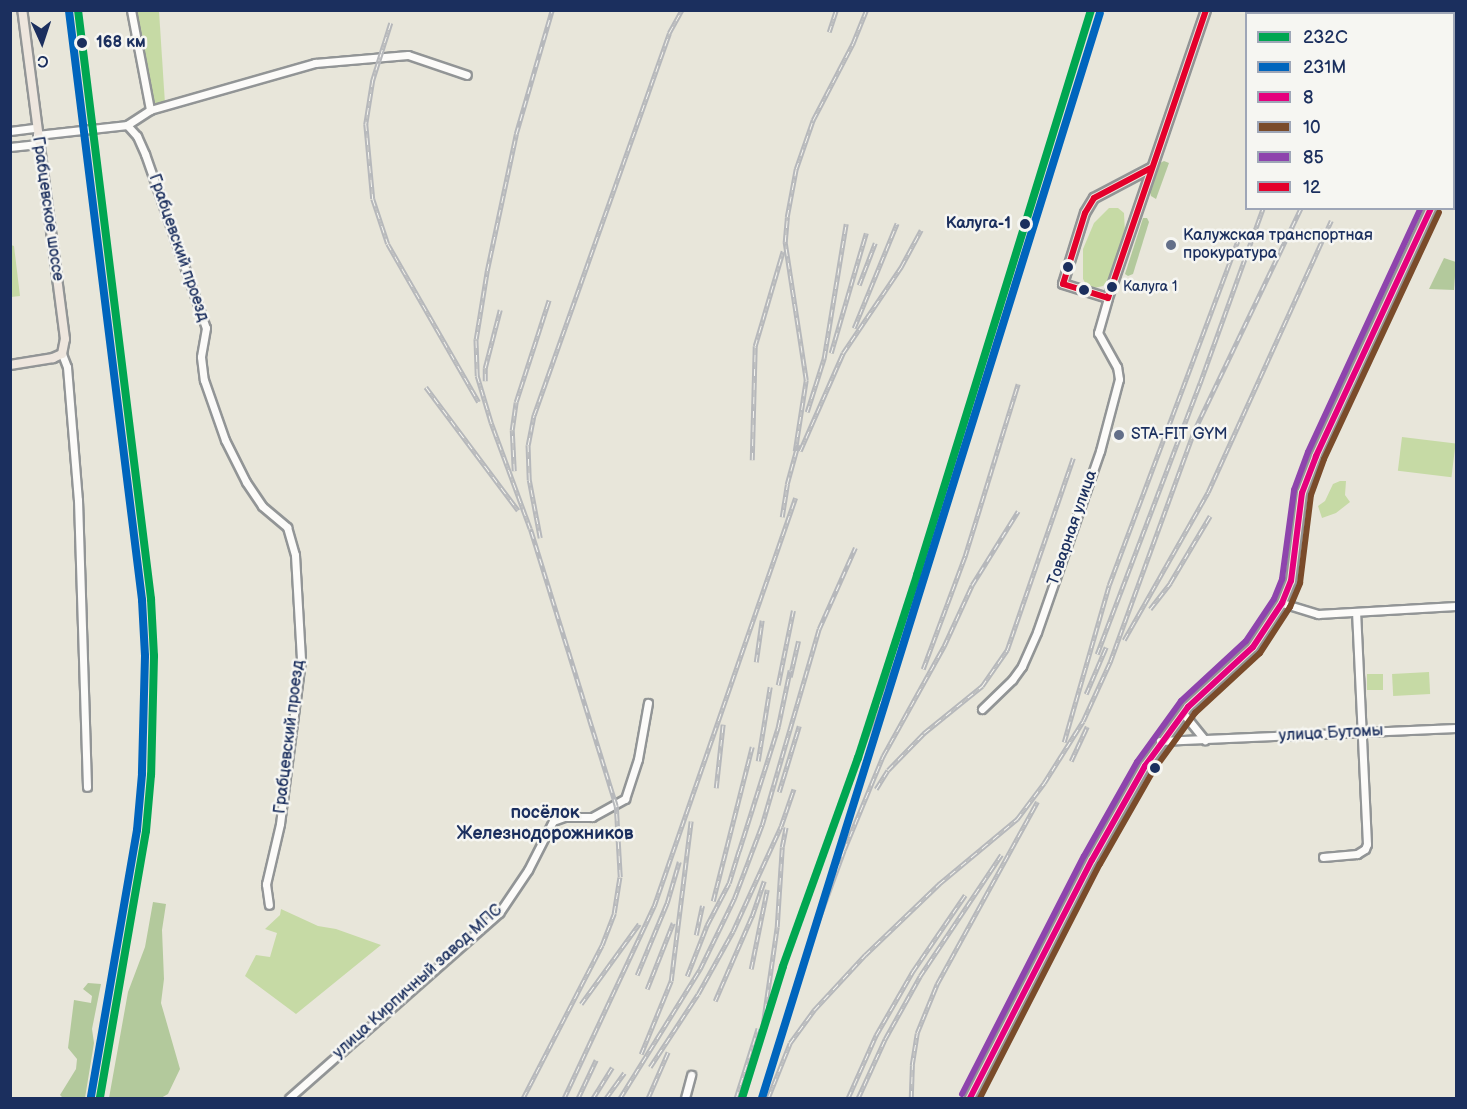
<!DOCTYPE html>
<meta charset="utf-8">
<style>
body{margin:0}
#map{position:relative;width:1467px;height:1109px;overflow:hidden;background:#e8e6da;font-family:"Balsamiq Sans",sans-serif}
div>[style]{position:absolute}
[style*='--x']{left:calc(var(--x)*1px);top:calc(var(--y)*1px);width:calc(var(--w)*1px);rotate:calc(var(--a)*1deg)}
.green>*{inset:0;background:#c6daa5;transform-origin:0 0}
.forest>*{inset:0;background:#b3c99c}
.roads{filter:drop-shadow(2px 0 #929596) drop-shadow(-2px 0 #929596) drop-shadow(0 2px #929596) drop-shadow(0 -2px #929596)}
.minor>*{height:7px;margin:-3.5px;padding:0 3.5px;transform-origin:3.5px;border-radius:3.5px;background:#fcfbf9}
.major>*{height:8px;margin:-4px;padding:0 4px;transform-origin:4px;border-radius:4px;background:#eee6de}
.rail>*{height:4.5px;margin-top:-2.25px;transform-origin:0;background:repeating-linear-gradient(90deg,#f6f6f2 0 7px,#b6b8bb 0 14px);box-sizing:border-box;border-block:2px solid #b6b8bb}
.bus-1>*{height:6px;margin:-3px;padding:0 3px;transform-origin:3px;border-radius:3px;background:#e5007d}
.bus-2>*{height:6px;margin:-3px;padding:0 3px;transform-origin:3px;border-radius:3px;background:#7a4b2a}
.bus-3>*{height:6px;margin:-3px;padding:0 3px;transform-origin:3px;border-radius:3px;background:#8e44ad}
.bus-4>*{height:6px;margin:-3px;padding:0 3px;transform-origin:3px;border-radius:3px;background:#e4002b}
.rail-1>*{height:8px;margin:-4px;padding:0 4px;transform-origin:4px;border-radius:4px;background:#00a651}
.rail-2>*{height:8px;margin:-4px;padding:0 4px;transform-origin:4px;border-radius:4px;background:#0065bd}
.dots>*{width:16px;height:16px;translate:-50% -50%;box-sizing:border-box;border:3px solid #f6f6f2;border-radius:50%}
span{translate:-50% -50%;white-space:nowrap;text-align:center;line-height:1.15;-webkit-text-stroke:5px #f6f6f2;paint-order:stroke}
.bus-label{font-size:14px;color:#1b2f5e}
.left{translate:0 -50%;text-align:left}
.stop-label{font-size:16px;color:#1b2f5e;font-weight:700}
.right{translate:-100% -50%;text-align:right}
.street-label{font-size:16px;color:#1b2f5e}
.poi-label{font-size:16px;color:#1b2f5e}
.neighbourhood-label{font-size:18px;color:#1b2f5e;font-weight:700}
.frame{position:absolute;inset:0;border:12px solid #1b2f5e;pointer-events:none}
.legend{position:absolute;left:1245px;top:12px;width:210px;height:198px;box-sizing:border-box;background:#f6f6f2;border:2px solid #9ea6b7;margin:0;padding:8px 10px;list-style:none;font-size:18px;color:#1b2f5e}
.legend li{display:flex;align-items:center;gap:12px;height:30px}
.legend b{width:30px;border:2px solid #9ea6b7}
.north{position:absolute;left:12px;top:12px;width:60px;height:60px;-webkit-text-stroke:4px #f6f6f2;paint-order:stroke;rotate:177deg;font-size:16px;font-weight:700;line-height:24px;text-align:center;color:#1b2f5e}
.north::after{content:'';display:block;margin:auto;width:21px;height:27px;background:#1b2f5e;clip-path:polygon(50% 0,100% 100%,50% 72%,0 100%)}
</style>
<div id="map">
<div class="green">
<i style="clip-path:polygon(137px 11px,159px 11px,165px 104px,152px 105px)"></i>
<i style="clip-path:polygon(1109px 208px,1118px 208px,1124px 213px,1125px 233px,1108px 281px,1103px 286px,1094px 288px,1087px 286px,1083px 279px,1083px 249px,1094px 223px)"></i>
<i style="clip-path:polygon(11px 245px,14px 246px,20px 296px,11px 297px)"></i>
<i style="left:1402px;top:437px;width:54px;height:34px;rotate:7deg"></i>
<i style="clip-path:polygon(1340px 481px,1346px 481px,1345px 495px,1350px 502px,1336px 513px,1322px 518px,1318px 506px,1325px 501px,1333px 484px)"></i>
<i style="left:1429px;top:672px;width:22px;height:37px;rotate:87deg"></i>
<i style="left:1383px;top:674px;width:16px;height:16px;rotate:90deg"></i>
<i style="clip-path:polygon(281px 909px,318px 926px,336px 929px,381px 945px,296px 1014px,245px 976px,256px 955px,270px 957px,277px 933px,265px 929px,280px 915px)"></i>
</div>
<div class="forest">
<i style="clip-path:polygon(1164px 161px,1169px 163px,1156px 199px,1151px 196px,1150px 192px,1160px 163px)"></i>
<i style="clip-path:polygon(1143px 218px,1147px 218px,1149px 222px,1133px 274px,1128px 276px,1125px 274px)"></i>
<i style="clip-path:polygon(1444px 258px,1456px 262px,1454px 290px,1429px 289px)"></i>
<i style="clip-path:polygon(153px 902px,166px 904px,162px 930px,164px 979px,161px 1003px,180px 1069px,168px 1094px,161px 1098px,109px 1098px,128px 992px,145px 947px)"></i>
<i style="clip-path:polygon(88px 983px,101px 984px,92px 1029px,94px 1043px,85px 1098px,63px 1098px,60px 1095px,76px 1069px,77px 1059px,68px 1048px,74px 1000px,91px 1003px,92px 996px,83px 989px)"></i>
</div>
<div class="roads">
<div class="minor">
<i style="--x:131;--y:10;--w:102;--a:79.2"></i>
<i style="--x:127;--y:125;--w:15;--a:48"></i>
<i style="--x:137;--y:136;--w:20;--a:66"></i>
<i style="--x:145;--y:154;--w:184;--a:70.7"></i>
<i style="--x:206;--y:328;--w:29;--a:100"></i>
<i style="--x:201;--y:357;--w:23;--a:83"></i>
<i style="--x:204;--y:380;--w:64;--a:70.7"></i>
<i style="--x:225;--y:440;--w:47;--a:63.4"></i>
<i style="--x:246;--y:482;--w:29;--a:56"></i>
<i style="--x:262;--y:506;--w:33;--a:40"></i>
<i style="--x:287;--y:527;--w:29;--a:74"></i>
<i style="--x:295;--y:555;--w:105;--a:86.7"></i>
<i style="--x:301;--y:660;--w:165;--a:97.3"></i>
<i style="--x:280;--y:824;--w:62;--a:103.1"></i>
<i style="--x:266;--y:884;--w:21;--a:82"></i>
<i style="--x:10;--y:131;--w:26;--a:-7"></i>
<i style="--x:37;--y:135;--w:91;--a:-6.3"></i>
<i style="--x:127;--y:125;--w:27;--a:-33"></i>
<i style="--x:150;--y:110;--w:172;--a:-15.9"></i>
<i style="--x:315;--y:63;--w:93;--a:-4.9"></i>
<i style="--x:408;--y:55;--w:62;--a:18.7"></i>
<i style="--x:10;--y:147;--w:28;--a:-6"></i>
<i style="--x:62;--y:354;--w:14;--a:69"></i>
<i style="--x:67;--y:367;--w:133;--a:85.3"></i>
<i style="--x:78;--y:500;--w:287;--a:88.2"></i>
<i style="--x:1282;--y:603;--w:38;--a:17"></i>
<i style="--x:1318;--y:614;--w:138;--a:-3.3"></i>
<i style="--x:982;--y:709;--w:42;--a:-44"></i>
<i style="--x:1012;--y:680;--w:17;--a:-54"></i>
<i style="--x:1022;--y:666;--w:37;--a:-66"></i>
<i style="--x:1037;--y:632;--w:192;--a:-70.8"></i>
<i style="--x:1100;--y:451;--w:74;--a:-75.2"></i>
<i style="--x:1119;--y:379;--w:12;--a:-99"></i>
<i style="--x:1117;--y:367;--w:39;--a:-119"></i>
<i style="--x:1098;--y:333;--w:36;--a:-74"></i>
<i style="--x:1183;--y:713;--w:35;--a:51"></i>
<i style="--x:1160;--y:741;--w:296;--a:-2.5"></i>
<i style="--x:1323;--y:857;--w:34;--a:-5"></i>
<i style="--x:1357;--y:854;--w:9;--a:-32"></i>
<i style="--x:1365;--y:849;--w:5;--a:-68"></i>
<i style="--x:1367;--y:844;--w:232;--a:-92.7"></i>
<i style="--x:289;--y:1098;--w:280;--a:-41.4"></i>
<i style="--x:499;--y:913;--w:52;--a:-56"></i>
<i style="--x:528;--y:870;--w:55;--a:-63"></i>
<i style="--x:553;--y:821;--w:12;--a:-20"></i>
<i style="--x:564;--y:817;--w:28;--a:0"></i>
<i style="--x:592;--y:817;--w:38;--a:-29"></i>
<i style="--x:625;--y:799;--w:42;--a:-72"></i>
<i style="--x:638;--y:759;--w:57;--a:-79.9"></i>
<i style="--x:685;--y:1098;--w:24;--a:-75"></i>
</div>
<div class="major">
<i style="--x:1454;--y:161;--w:7;--a:-74"></i>
<i style="--x:1151;--y:168;--w:64;--a:152.2"></i>
<i style="--x:1094;--y:198;--w:17;--a:121"></i>
<i style="--x:1085;--y:213;--w:74;--a:107.2"></i>
<i style="--x:1063;--y:284;--w:47;--a:17.3"></i>
<i style="--x:1108;--y:298;--w:304;--a:-71.2"></i>
<i style="--x:10;--y:365;--w:44;--a:-9.2"></i>
<i style="--x:53;--y:358;--w:10;--a:-24"></i>
<i style="--x:62;--y:354;--w:15;--a:-79"></i>
<i style="--x:65;--y:339;--w:332;--a:-97.4"></i>
<i style="--x:970;--y:1098;--w:267;--a:-62.9"></i>
<i style="--x:1092;--y:860;--w:108;--a:-60.6"></i>
<i style="--x:1145;--y:766;--w:73;--a:-53.9"></i>
<i style="--x:1188;--y:707;--w:88;--a:-42.7"></i>
<i style="--x:1253;--y:647;--w:53;--a:-56.6"></i>
<i style="--x:1282;--y:603;--w:24;--a:-68"></i>
<i style="--x:1291;--y:581;--w:89;--a:-82.9"></i>
<i style="--x:1302;--y:493;--w:40;--a:-69"></i>
<i style="--x:1316;--y:456;--w:273;--a:-65.1"></i>
</div>
</div>
<div class="rail">
<i style="--x:1395;--y:14;--w:4;--a:-63"></i>
<i style="--x:391;--y:23;--w:60;--a:107.5"></i>
<i style="--x:373;--y:80;--w:45;--a:99"></i>
<i style="--x:366;--y:124;--w:75;--a:84.7"></i>
<i style="--x:373;--y:199;--w:47;--a:71.6"></i>
<i style="--x:388;--y:244;--w:182;--a:60.1"></i>
<i style="--x:829;--y:32;--w:23;--a:-72"></i>
<i style="--x:859;--y:285;--w:45;--a:-69.1"></i>
<i style="--x:854;--y:328;--w:113;--a:-67.7"></i>
<i style="--x:831;--y:353;--w:125;--a:-73.7"></i>
<i style="--x:485;--y:381;--w:13;--a:-90"></i>
<i style="--x:485;--y:368;--w:60;--a:-75.5"></i>
<i style="--x:426;--y:387;--w:154;--a:53.2"></i>
<i style="--x:807;--y:412;--w:57;--a:-72.5"></i>
<i style="--x:824;--y:358;--w:136;--a:-80.7"></i>
<i style="--x:795;--y:451;--w:72;--a:-81.2"></i>
<i style="--x:806;--y:380;--w:140;--a:-98.7"></i>
<i style="--x:785;--y:242;--w:25;--a:-85"></i>
<i style="--x:787;--y:217;--w:49;--a:-79.4"></i>
<i style="--x:796;--y:169;--w:52;--a:-70.9"></i>
<i style="--x:813;--y:120;--w:87;--a:-62.5"></i>
<i style="--x:853;--y:43;--w:35;--a:-68"></i>
<i style="--x:800;--y:451;--w:107;--a:-66.3"></i>
<i style="--x:843;--y:353;--w:104;--a:-56"></i>
<i style="--x:901;--y:267;--w:42;--a:-61.6"></i>
<i style="--x:752;--y:460;--w:114;--a:-88.5"></i>
<i style="--x:755;--y:346;--w:99;--a:-73.6"></i>
<i style="--x:514;--y:471;--w:41;--a:-92.8"></i>
<i style="--x:512;--y:430;--w:28;--a:-82"></i>
<i style="--x:516;--y:402;--w:107;--a:-72.1"></i>
<i style="--x:782;--y:517;--w:33;--a:-81"></i>
<i style="--x:787;--y:484;--w:41;--a:-74.6"></i>
<i style="--x:540;--y:538;--w:59;--a:-100.7"></i>
<i style="--x:529;--y:480;--w:35;--a:-92"></i>
<i style="--x:528;--y:445;--w:31;--a:-79"></i>
<i style="--x:534;--y:415;--w:405;--a:-70.5"></i>
<i style="--x:669;--y:33;--w:26;--a:-61"></i>
<i style="--x:1150;--y:609;--w:33;--a:-52"></i>
<i style="--x:1170;--y:583;--w:78;--a:-59.2"></i>
<i style="--x:1124;--y:640;--w:170;--a:-60.4"></i>
<i style="--x:1208;--y:492;--w:298;--a:-65.6"></i>
<i style="--x:1097;--y:654;--w:290;--a:-69.2"></i>
<i style="--x:1200;--y:383;--w:186;--a:-70.2"></i>
<i style="--x:756;--y:662;--w:42;--a:-81.9"></i>
<i style="--x:923;--y:669;--w:121;--a:-69.6"></i>
<i style="--x:965;--y:556;--w:180;--a:-72.9"></i>
<i style="--x:790;--y:677;--w:37;--a:-77"></i>
<i style="--x:778;--y:685;--w:76;--a:-78.5"></i>
<i style="--x:1086;--y:694;--w:51;--a:-66.9"></i>
<i style="--x:1064;--y:742;--w:163;--a:-74"></i>
<i style="--x:1109;--y:585;--w:380;--a:-69.5"></i>
<i style="--x:858;--y:758;--w:105;--a:-68.3"></i>
<i style="--x:897;--y:660;--w:455;--a:-72.7"></i>
<i style="--x:758;--y:761;--w:75;--a:-80.8"></i>
<i style="--x:1071;--y:761;--w:38;--a:-65"></i>
<i style="--x:716;--y:788;--w:64;--a:-83.8"></i>
<i style="--x:876;--y:789;--w:22;--a:-58"></i>
<i style="--x:888;--y:770;--w:52;--a:-45.8"></i>
<i style="--x:924;--y:733;--w:75;--a:-39"></i>
<i style="--x:982;--y:686;--w:44;--a:-55.2"></i>
<i style="--x:1007;--y:650;--w:203;--a:-71"></i>
<i style="--x:779;--y:792;--w:69;--a:-73.1"></i>
<i style="--x:713;--y:901;--w:159;--a:-75.8"></i>
<i style="--x:696;--y:935;--w:30;--a:-78"></i>
<i style="--x:751;--y:969;--w:81;--a:-78.6"></i>
<i style="--x:637;--y:975;--w:78;--a:-67.4"></i>
<i style="--x:667;--y:903;--w:43;--a:-73.7"></i>
<i style="--x:687;--y:976;--w:55;--a:-68.6"></i>
<i style="--x:707;--y:925;--w:47;--a:-62.4"></i>
<i style="--x:729;--y:883;--w:34;--a:-73"></i>
<i style="--x:739;--y:851;--w:130;--a:-72.5"></i>
<i style="--x:778;--y:727;--w:58;--a:-78.1"></i>
<i style="--x:647;--y:989;--w:71;--a:-68.5"></i>
<i style="--x:715;--y:1001;--w:93;--a:-66.5"></i>
<i style="--x:752;--y:916;--w:37;--a:-71"></i>
<i style="--x:581;--y:1004;--w:99;--a:-54.1"></i>
<i style="--x:761;--y:1038;--w:112;--a:-81.8"></i>
<i style="--x:777;--y:927;--w:80;--a:-86.4"></i>
<i style="--x:782;--y:847;--w:20;--a:-79"></i>
<i style="--x:641;--y:1054;--w:79;--a:-67.7"></i>
<i style="--x:671;--y:981;--w:161;--a:-82.9"></i>
<i style="--x:650;--y:1067;--w:87;--a:-56.7"></i>
<i style="--x:698;--y:994;--w:72;--a:-60.9"></i>
<i style="--x:733;--y:931;--w:115;--a:-65.4"></i>
<i style="--x:781;--y:826;--w:39;--a:-71"></i>
<i style="--x:771;--y:1071;--w:114;--a:-73.6"></i>
<i style="--x:803;--y:962;--w:119;--a:-69.9"></i>
<i style="--x:844;--y:850;--w:102;--a:-67.5"></i>
<i style="--x:883;--y:756;--w:126;--a:-61"></i>
<i style="--x:944;--y:646;--w:67;--a:-65.3"></i>
<i style="--x:972;--y:585;--w:87;--a:-58.1"></i>
<i style="--x:523;--y:1098;--w:172;--a:-62.7"></i>
<i style="--x:602;--y:945;--w:34;--a:-69"></i>
<i style="--x:614;--y:913;--w:36;--a:-81"></i>
<i style="--x:620;--y:877;--w:71;--a:-93.2"></i>
<i style="--x:616;--y:806;--w:290;--a:-107.2"></i>
<i style="--x:530;--y:529;--w:113;--a:-110.2"></i>
<i style="--x:491;--y:423;--w:49;--a:-106.6"></i>
<i style="--x:477;--y:376;--w:37;--a:-92"></i>
<i style="--x:476;--y:339;--w:69;--a:-80.8"></i>
<i style="--x:487;--y:271;--w:140;--a:-78"></i>
<i style="--x:516;--y:134;--w:129;--a:-73.8"></i>
<i style="--x:564;--y:1098;--w:212;--a:-64.9"></i>
<i style="--x:654;--y:906;--w:432;--a:-70.9"></i>
<i style="--x:578;--y:1098;--w:42;--a:-64.7"></i>
<i style="--x:593;--y:1098;--w:36;--a:-58"></i>
<i style="--x:606;--y:1098;--w:31;--a:-54"></i>
<i style="--x:620;--y:1098;--w:152;--a:-58.2"></i>
<i style="--x:700;--y:969;--w:78;--a:-64.1"></i>
<i style="--x:734;--y:899;--w:79;--a:-69.3"></i>
<i style="--x:762;--y:825;--w:204;--a:-73.8"></i>
<i style="--x:819;--y:629;--w:89;--a:-66"></i>
<i style="--x:648;--y:1098;--w:50;--a:-66.5"></i>
<i style="--x:736;--y:1098;--w:73;--a:-72.6"></i>
<i style="--x:768;--y:1098;--w:59;--a:-68.2"></i>
<i style="--x:790;--y:1043;--w:41;--a:-54"></i>
<i style="--x:814;--y:1010;--w:75;--a:-47.2"></i>
<i style="--x:865;--y:955;--w:103;--a:-43.8"></i>
<i style="--x:939;--y:884;--w:102;--a:-39.8"></i>
<i style="--x:1017;--y:819;--w:45;--a:-53.1"></i>
<i style="--x:1044;--y:783;--w:73;--a:-57.8"></i>
<i style="--x:1083;--y:721;--w:65;--a:-65.4"></i>
<i style="--x:1110;--y:662;--w:248;--a:-70"></i>
<i style="--x:1195;--y:429;--w:245;--a:-64.4"></i>
<i style="--x:848;--y:1098;--w:69;--a:-66"></i>
<i style="--x:876;--y:1035;--w:74;--a:-60"></i>
<i style="--x:913;--y:971;--w:92;--a:-55.6"></i>
<i style="--x:858;--y:1098;--w:65;--a:-65.4"></i>
<i style="--x:885;--y:1039;--w:72;--a:-60.9"></i>
<i style="--x:920;--y:976;--w:146;--a:-56.2"></i>
<i style="--x:911;--y:1098;--w:33;--a:-88"></i>
<i style="--x:912;--y:1065;--w:32;--a:-81"></i>
<i style="--x:917;--y:1033;--w:53;--a:-67.8"></i>
<i style="--x:937;--y:984;--w:208;--a:-61.2"></i>
</div>
<div class="bus-1">
<i style="--x:970;--y:1098;--w:267;--a:-62.9"></i>
<i style="--x:1092;--y:860;--w:108;--a:-60.6"></i>
<i style="--x:1145;--y:766;--w:73;--a:-53.9"></i>
<i style="--x:1188;--y:707;--w:88;--a:-42.7"></i>
<i style="--x:1253;--y:647;--w:53;--a:-56.6"></i>
<i style="--x:1282;--y:603;--w:24;--a:-68"></i>
<i style="--x:1291;--y:581;--w:89;--a:-82.9"></i>
<i style="--x:1302;--y:493;--w:40;--a:-69"></i>
<i style="--x:1316;--y:456;--w:273;--a:-65.1"></i>
</div>
<div class="bus-2">
<i style="--x:980;--y:1098;--w:263;--a:-62.9"></i>
<i style="--x:1100;--y:864;--w:107;--a:-60.3"></i>
<i style="--x:1153;--y:771;--w:72;--a:-54.1"></i>
<i style="--x:1195;--y:713;--w:88;--a:-42.7"></i>
<i style="--x:1260;--y:653;--w:55;--a:-56.9"></i>
<i style="--x:1290;--y:607;--w:26;--a:-67"></i>
<i style="--x:1300;--y:583;--w:89;--a:-82.9"></i>
<i style="--x:1311;--y:495;--w:38;--a:-70"></i>
<i style="--x:1324;--y:459;--w:272;--a:-65"></i>
</div>
<div class="bus-3">
<i style="--x:962;--y:1094;--w:267;--a:-62.9"></i>
<i style="--x:1084;--y:856;--w:108;--a:-60.6"></i>
<i style="--x:1137;--y:762;--w:75;--a:-54.2"></i>
<i style="--x:1181;--y:701;--w:88;--a:-42.7"></i>
<i style="--x:1246;--y:641;--w:50;--a:-56.3"></i>
<i style="--x:1274;--y:599;--w:22;--a:-68"></i>
<i style="--x:1282;--y:579;--w:90;--a:-82.3"></i>
<i style="--x:1294;--y:490;--w:40;--a:-69.8"></i>
<i style="--x:1308;--y:452;--w:269;--a:-65.2"></i>
</div>
<div class="bus-4">
<i style="--x:1063;--y:284;--w:74;--a:-72.8"></i>
<i style="--x:1085;--y:213;--w:17;--a:-59"></i>
<i style="--x:1094;--y:198;--w:64;--a:-27.8"></i>
<i style="--x:1063;--y:284;--w:47;--a:17.3"></i>
<i style="--x:1108;--y:298;--w:304;--a:-71.2"></i>
</div>
<div class="rail-1">
<i style="--x:78;--y:10;--w:594;--a:82.93"></i>
<i style="--x:151;--y:599;--w:57;--a:87"></i>
<i style="--x:154;--y:656;--w:119;--a:91.4"></i>
<i style="--x:151;--y:775;--w:56;--a:95.1"></i>
<i style="--x:146;--y:831;--w:271;--a:99.8"></i>
<i style="--x:742;--y:1098;--w:138;--a:-72.7"></i>
<i style="--x:783;--y:966;--w:221;--a:-70.2"></i>
<i style="--x:858;--y:758;--w:192;--a:-72.1"></i>
<i style="--x:917;--y:575;--w:591;--a:-72.88"></i>
</div>
<div class="rail-2">
<i style="--x:69;--y:11;--w:594;--a:82.93"></i>
<i style="--x:142;--y:600;--w:56;--a:86.9"></i>
<i style="--x:145;--y:656;--w:118;--a:91.5"></i>
<i style="--x:142;--y:774;--w:56;--a:95.1"></i>
<i style="--x:137;--y:830;--w:270;--a:99.8"></i>
<i style="--x:762;--y:1098;--w:1136;--a:-72.7"></i>
</div>
<div class="dots">
<i style="left:82px;top:43px;background:#1b2f5e"></i>
<i style="left:1025px;top:224px;background:#1b2f5e"></i>
<i style="left:1171px;top:245px;background:#636f89"></i>
<i style="left:1068px;top:267px;background:#1b2f5e"></i>
<i style="left:1112px;top:287px;background:#1b2f5e"></i>
<i style="left:1084px;top:290px;background:#1b2f5e"></i>
<i style="left:1119px;top:435px;background:#636f89"></i>
<i style="left:1155px;top:768px;background:#1b2f5e"></i>
</div>
<div class="bus-label">
<span class="left" style="left:1123px;top:287px">Калуга 1</span>
</div>
<div class="stop-label">
<span class="left" style="left:96px;top:43px">168 км</span>
<span class="right" style="left:1011px;top:224px">Калуга-1</span>
</div>
<div class="street-label">
<span style="left:47px;top:209px;rotate:82deg">Грабцевское шоссе</span>
<span style="left:178px;top:248px;rotate:71deg">Грабцевский проезд</span>
<span style="left:1073px;top:528px;rotate:-71deg">Товарная улица</span>
<span style="left:1331px;top:734px;rotate:-3deg">улица Бутомы</span>
<span style="left:290px;top:737px;rotate:-83deg">Грабцевский проезд</span>
<span style="left:418px;top:982px;rotate:-42deg">улица Кирпичный завод МПС</span>
</div>
<div class="poi-label">
<span class="left" style="left:1183px;top:245px">Калужская транспортная<br>прокуратура</span>
<span class="left" style="left:1131px;top:435px">STA-FIT GYM</span>
</div>
<div class="neighbourhood-label">
<span style="left:545px;top:824px">посёлок<br>Железнодорожников</span>
</div>
<div class="frame"></div>
<ul class="legend">
<li><b style="height:8px;background:#00a651"></b>232C</li>
<li><b style="height:8px;background:#0065bd"></b>231М</li>
<li><b style="height:8px;background:#e5007d"></b>8</li>
<li><b style="height:8px;background:#7a4b2a"></b>10</li>
<li><b style="height:8px;background:#8e44ad"></b>85</li>
<li><b style="height:8px;background:#e4002b"></b>12</li>
</ul>
<div class="north">С</div>
</div>
